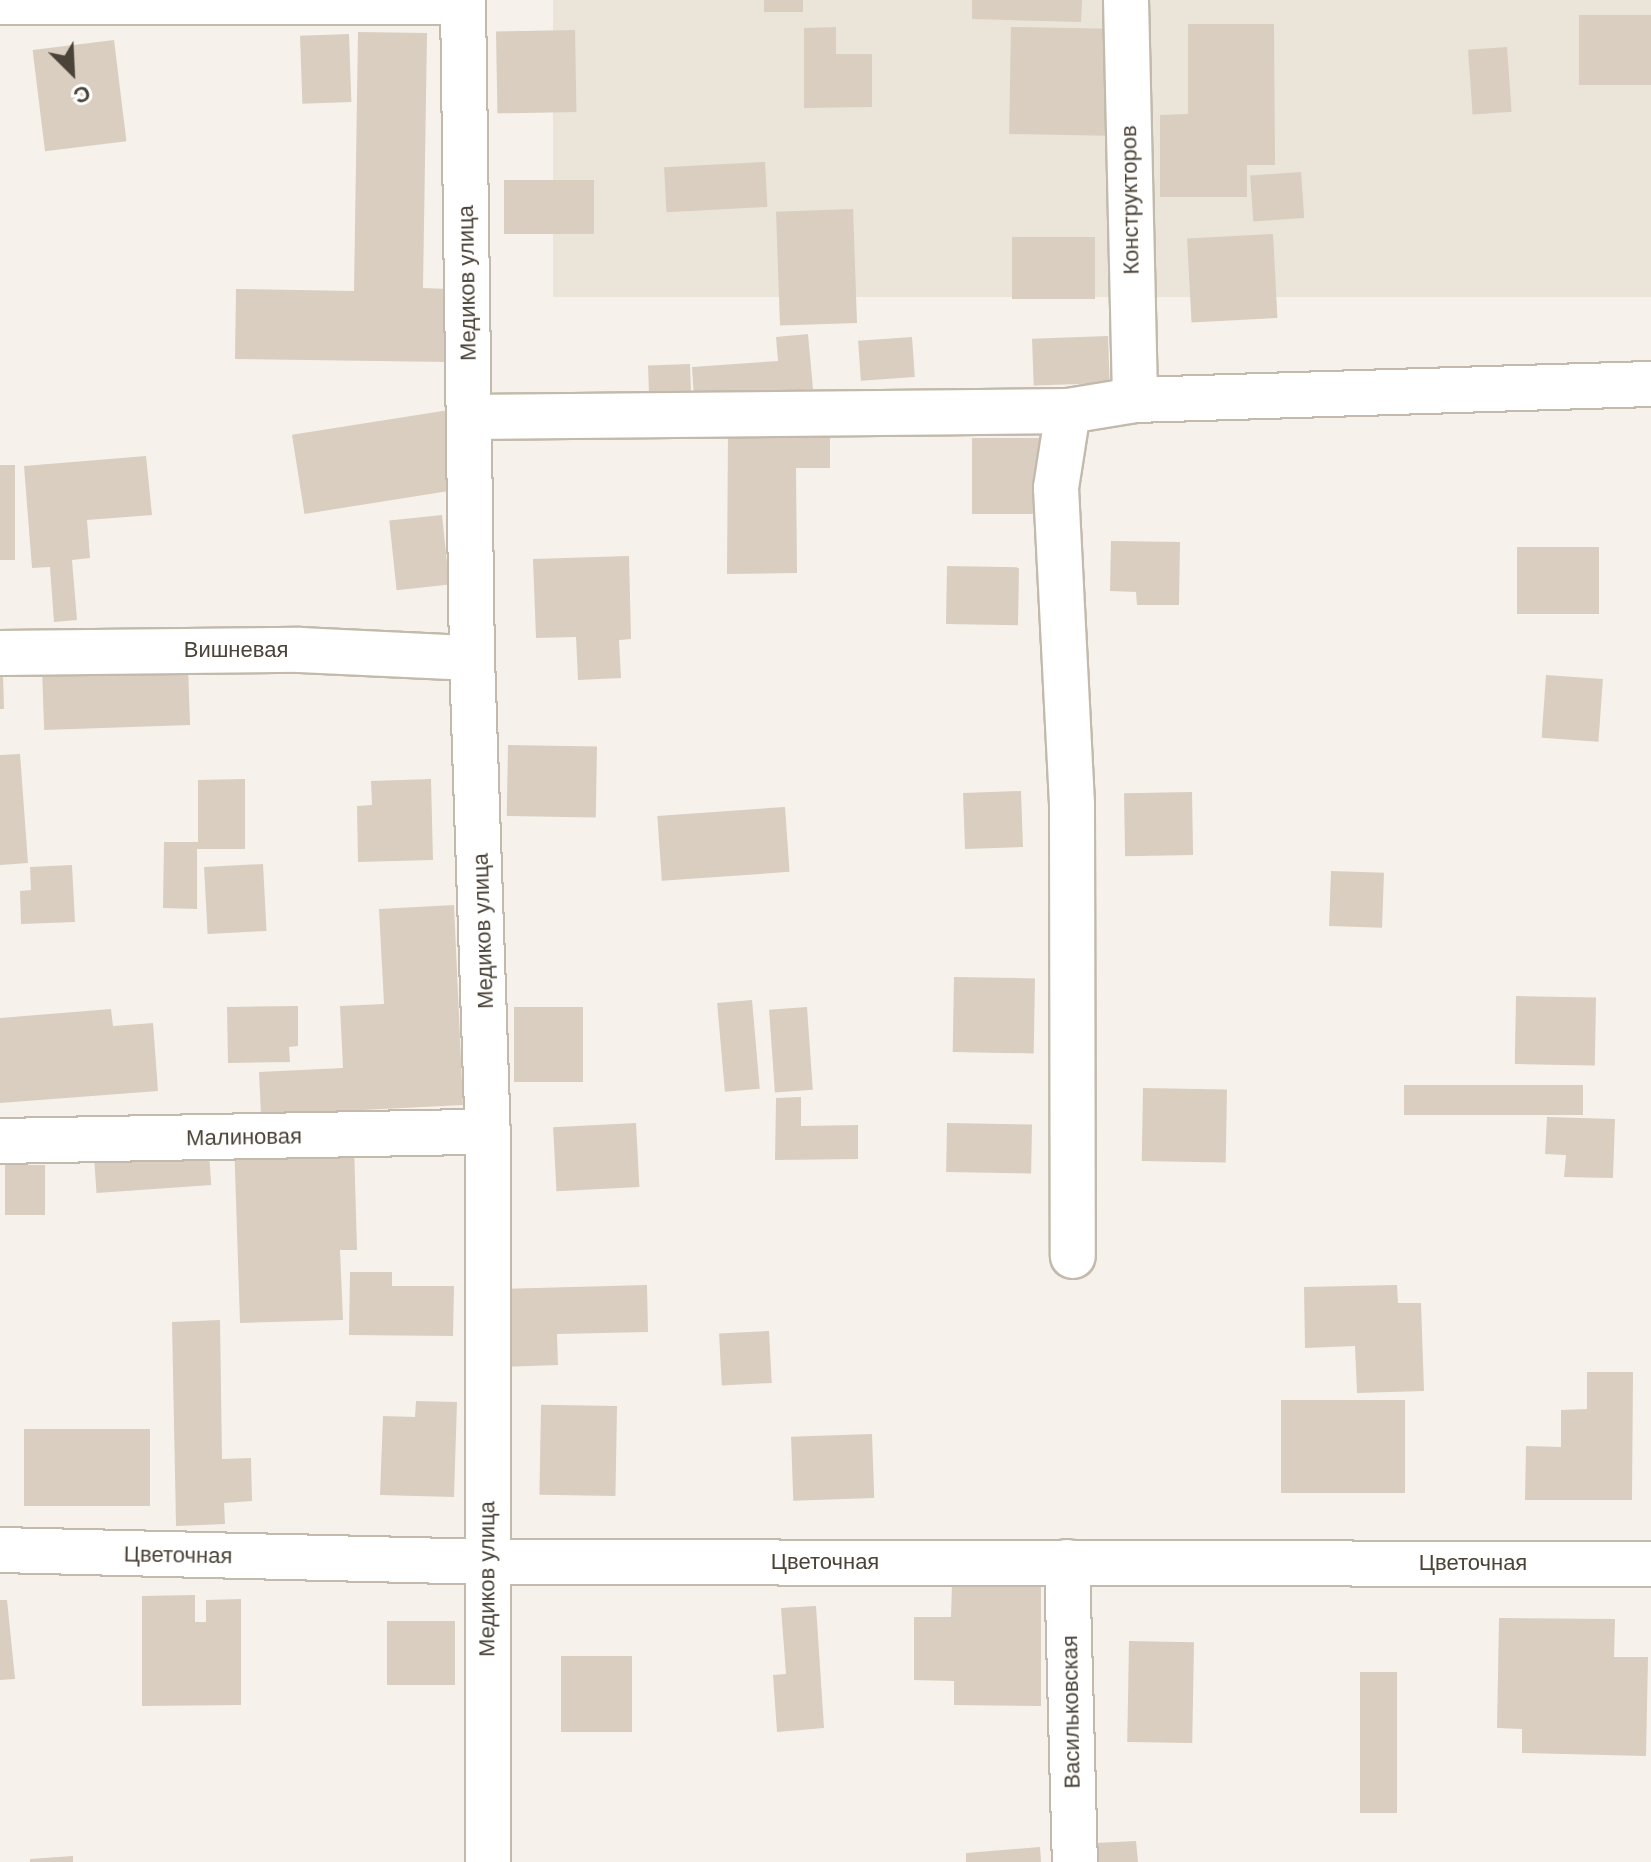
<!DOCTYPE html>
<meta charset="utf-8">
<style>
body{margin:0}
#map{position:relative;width:1651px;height:1862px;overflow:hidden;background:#f6f2eb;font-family:Helvetica,sans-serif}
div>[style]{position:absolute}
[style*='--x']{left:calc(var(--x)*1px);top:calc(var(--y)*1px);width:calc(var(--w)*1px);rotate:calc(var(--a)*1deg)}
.residential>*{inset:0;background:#eae4d9;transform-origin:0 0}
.building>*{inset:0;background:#d9cec0;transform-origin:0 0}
.roads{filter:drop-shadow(2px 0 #c3baad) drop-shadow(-2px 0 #c3baad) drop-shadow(0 2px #c3baad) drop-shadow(0 -2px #c3baad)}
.minor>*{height:44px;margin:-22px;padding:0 22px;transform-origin:22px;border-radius:22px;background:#fff}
span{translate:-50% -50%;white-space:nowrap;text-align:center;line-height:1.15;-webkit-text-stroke:6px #fff;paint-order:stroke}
.street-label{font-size:22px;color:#4b4338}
.north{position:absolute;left:32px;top:32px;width:80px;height:80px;-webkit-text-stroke:6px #fff;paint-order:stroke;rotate:156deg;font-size:22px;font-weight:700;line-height:32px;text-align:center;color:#4b4338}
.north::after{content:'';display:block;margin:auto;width:28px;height:36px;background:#4b4338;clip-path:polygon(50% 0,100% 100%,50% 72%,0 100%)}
</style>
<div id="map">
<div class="residential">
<i style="left:553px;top:0;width:1098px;height:297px"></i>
</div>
<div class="building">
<i style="left:764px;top:0;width:39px;height:12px"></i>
<i style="clip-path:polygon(972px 0,1082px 0,1081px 22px,972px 19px)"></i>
<i style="left:1651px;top:15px;width:70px;height:72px;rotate:90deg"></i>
<i style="clip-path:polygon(1188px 24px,1274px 24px,1275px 165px,1247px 165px,1247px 197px,1160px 197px,1160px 115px,1188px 114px)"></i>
<i style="clip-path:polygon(836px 27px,836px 54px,872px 54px,872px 107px,804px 108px,804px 28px)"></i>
<i style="left:1011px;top:27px;width:99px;height:107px;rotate:1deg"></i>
<i style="left:575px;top:30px;width:82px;height:79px;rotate:89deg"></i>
<i style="clip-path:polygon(358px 32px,427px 33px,423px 288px,448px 289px,447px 362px,235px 359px,236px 289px,354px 291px)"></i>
<i style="left:349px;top:34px;width:68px;height:49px;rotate:88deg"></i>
<i style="left:114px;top:40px;width:102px;height:82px;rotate:83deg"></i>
<i style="left:1507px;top:47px;width:65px;height:39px;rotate:86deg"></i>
<i style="left:765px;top:162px;width:45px;height:101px;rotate:87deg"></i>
<i style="left:1301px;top:172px;width:46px;height:51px;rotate:86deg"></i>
<i style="left:594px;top:180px;width:54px;height:90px;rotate:90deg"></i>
<i style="left:853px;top:209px;width:114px;height:77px;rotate:88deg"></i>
<i style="left:1273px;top:234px;width:84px;height:86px;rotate:87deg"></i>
<i style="left:1012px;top:237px;width:83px;height:62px"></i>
<i style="clip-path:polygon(808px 334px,813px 389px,694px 397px,692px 367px,778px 361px,776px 337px)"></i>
<i style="left:1108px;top:336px;width:47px;height:76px;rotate:88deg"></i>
<i style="left:912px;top:337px;width:40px;height:54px;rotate:86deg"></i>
<i style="left:690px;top:364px;width:37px;height:42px;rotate:88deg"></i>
<i style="left:449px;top:410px;width:80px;height:159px;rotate:81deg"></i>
<i style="clip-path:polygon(728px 431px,830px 431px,830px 468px,796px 468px,797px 573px,727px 574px)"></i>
<i style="left:972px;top:438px;width:69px;height:76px"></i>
<i style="clip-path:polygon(146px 456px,152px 515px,87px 520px,90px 558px,72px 560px,77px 620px,54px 622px,50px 567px,32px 568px,24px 466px)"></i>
<i style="left:0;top:465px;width:15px;height:95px"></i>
<i style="left:442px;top:515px;width:70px;height:53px;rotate:84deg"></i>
<i style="clip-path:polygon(1111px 541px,1180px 542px,1179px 605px,1137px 605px,1136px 592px,1110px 591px)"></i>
<i style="left:1517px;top:547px;width:82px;height:67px"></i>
<i style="clip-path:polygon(629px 556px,631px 639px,619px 640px,621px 678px,578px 680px,576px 637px,536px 638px,533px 559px)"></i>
<i style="left:947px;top:566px;width:72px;height:58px;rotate:1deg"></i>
<i style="left:188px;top:666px;width:59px;height:146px;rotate:88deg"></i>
<i style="clip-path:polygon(3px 674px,4px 709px,0 709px,0 675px)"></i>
<i style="left:1546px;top:675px;width:57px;height:63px;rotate:4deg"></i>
<i style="left:508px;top:745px;width:89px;height:71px;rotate:1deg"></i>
<i style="clip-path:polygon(20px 754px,28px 863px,0 865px,0 755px)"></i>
<i style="clip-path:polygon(245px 779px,245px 849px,197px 849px,197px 909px,163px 908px,164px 842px,198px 842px,198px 780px)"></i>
<i style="clip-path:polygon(431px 779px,433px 860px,358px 862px,357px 806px,372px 805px,371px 781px)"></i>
<i style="left:1021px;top:791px;width:56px;height:58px;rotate:88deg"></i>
<i style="left:1192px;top:792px;width:63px;height:68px;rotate:89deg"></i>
<i style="left:785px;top:807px;width:65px;height:128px;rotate:86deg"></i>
<i style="left:263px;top:864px;width:67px;height:59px;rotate:87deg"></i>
<i style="clip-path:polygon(72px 865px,75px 922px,21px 924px,20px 891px,31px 890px,30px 867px)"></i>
<i style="left:1331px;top:871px;width:53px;height:55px;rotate:2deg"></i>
<i style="clip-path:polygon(454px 905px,463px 1105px,261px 1115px,259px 1072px,343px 1068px,340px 1006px,384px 1004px,379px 909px)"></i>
<i style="left:954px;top:977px;width:81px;height:75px;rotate:1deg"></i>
<i style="left:1516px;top:996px;width:80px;height:68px;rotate:1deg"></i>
<i style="left:752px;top:1000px;width:89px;height:35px;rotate:85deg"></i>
<i style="clip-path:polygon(298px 1006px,298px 1046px,289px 1047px,290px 1062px,228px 1063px,227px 1007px)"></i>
<i style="left:514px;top:1007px;width:69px;height:75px"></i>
<i style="left:807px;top:1007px;width:83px;height:38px;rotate:86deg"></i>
<i style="clip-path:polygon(111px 1009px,113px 1026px,153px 1023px,158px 1091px,0 1103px,0 1018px)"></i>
<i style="left:1404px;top:1085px;width:179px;height:30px"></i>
<i style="left:1143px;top:1088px;width:84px;height:73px;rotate:1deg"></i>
<i style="clip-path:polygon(801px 1097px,801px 1126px,858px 1125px,858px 1159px,775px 1160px,776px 1098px)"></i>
<i style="clip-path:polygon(1547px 1117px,1615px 1119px,1613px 1178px,1564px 1177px,1566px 1155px,1545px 1154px)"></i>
<i style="left:636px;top:1123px;width:64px;height:83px;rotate:87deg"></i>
<i style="left:947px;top:1123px;width:85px;height:49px;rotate:1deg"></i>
<i style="clip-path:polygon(234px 1139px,354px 1146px,357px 1250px,340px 1250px,343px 1320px,240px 1323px)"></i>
<i style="left:209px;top:1153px;width:32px;height:115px;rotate:86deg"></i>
<i style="left:45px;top:1165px;width:50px;height:40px;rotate:90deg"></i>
<i style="clip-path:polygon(350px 1272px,392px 1272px,392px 1286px,454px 1286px,453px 1336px,349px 1335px)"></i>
<i style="clip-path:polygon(647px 1285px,648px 1332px,557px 1334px,558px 1365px,499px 1367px,497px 1289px)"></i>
<i style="clip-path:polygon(1397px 1285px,1398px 1303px,1421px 1303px,1424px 1391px,1357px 1393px,1355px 1346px,1305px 1348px,1304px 1287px)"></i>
<i style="clip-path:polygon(220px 1320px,222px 1459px,251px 1458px,252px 1501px,224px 1503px,225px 1524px,176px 1526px,172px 1322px)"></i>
<i style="left:769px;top:1331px;width:52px;height:50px;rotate:87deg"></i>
<i style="clip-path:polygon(1587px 1372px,1633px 1372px,1632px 1500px,1525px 1500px,1526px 1446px,1561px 1447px,1561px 1410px,1587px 1409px)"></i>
<i style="left:1281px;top:1400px;width:124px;height:93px"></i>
<i style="clip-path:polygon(416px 1401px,457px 1402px,454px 1497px,380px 1495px,383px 1416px,415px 1417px)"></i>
<i style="left:617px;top:1406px;width:90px;height:76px;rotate:91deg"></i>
<i style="left:150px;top:1429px;width:77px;height:126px;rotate:90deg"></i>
<i style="left:872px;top:1434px;width:64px;height:81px;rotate:88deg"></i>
<i style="clip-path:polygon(952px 1583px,1041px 1584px,1041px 1706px,954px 1705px,954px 1681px,914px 1680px,914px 1617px,951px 1617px)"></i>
<i style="clip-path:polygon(195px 1595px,195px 1622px,206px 1622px,206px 1600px,241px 1599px,241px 1705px,142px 1706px,142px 1596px)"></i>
<i style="clip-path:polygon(0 1600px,7px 1600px,15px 1679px,0 1680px)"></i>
<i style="clip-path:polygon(816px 1606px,824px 1728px,777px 1732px,773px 1675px,786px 1674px,781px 1608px)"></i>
<i style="clip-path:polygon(1499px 1618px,1615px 1619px,1614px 1657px,1648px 1657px,1646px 1756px,1522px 1753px,1522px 1729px,1497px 1728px)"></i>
<i style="left:387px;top:1621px;width:68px;height:64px"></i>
<i style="left:1129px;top:1641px;width:65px;height:101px;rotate:1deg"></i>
<i style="left:561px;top:1656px;width:71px;height:76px"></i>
<i style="left:1360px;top:1672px;width:37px;height:141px"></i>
<i style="clip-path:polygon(1136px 1841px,1138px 1862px,1097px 1862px,1095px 1843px)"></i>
<i style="clip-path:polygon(1040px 1847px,1041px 1862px,966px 1862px,966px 1853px)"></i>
<i style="clip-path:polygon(73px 1856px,73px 1862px,30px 1862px,30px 1859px)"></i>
</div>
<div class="roads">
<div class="minor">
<i style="--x:463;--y:0;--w:658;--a:89.22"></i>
<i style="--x:472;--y:658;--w:474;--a:88.1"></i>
<i style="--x:488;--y:1132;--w:730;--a:90"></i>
<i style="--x:1126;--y:0;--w:400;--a:88.7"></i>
<i style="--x:0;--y:2;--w:463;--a:0"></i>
<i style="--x:1068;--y:411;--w:78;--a:98.9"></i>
<i style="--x:1056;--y:488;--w:318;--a:87.1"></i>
<i style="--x:1072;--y:806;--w:450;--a:89.9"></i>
<i style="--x:469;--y:417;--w:599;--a:-0.57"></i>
<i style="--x:1068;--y:411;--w:68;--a:-9.3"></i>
<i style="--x:1135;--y:400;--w:516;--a:-1.78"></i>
<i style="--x:0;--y:653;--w:300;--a:-0.6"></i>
<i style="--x:300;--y:650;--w:172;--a:2.7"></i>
<i style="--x:0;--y:1141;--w:488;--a:-1.1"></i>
<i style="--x:0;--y:1550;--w:487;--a:1.4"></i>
<i style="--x:487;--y:1562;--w:1164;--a:0.1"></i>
<i style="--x:1067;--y:1562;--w:300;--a:88.5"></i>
</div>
</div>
<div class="street-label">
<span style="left:1130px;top:200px;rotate:-91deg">Конструкторов</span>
<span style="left:467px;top:283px;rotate:-91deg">Медиков улица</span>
<span style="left:236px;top:650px">Вишневая</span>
<span style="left:483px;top:931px;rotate:-92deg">Медиков улица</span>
<span style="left:244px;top:1137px;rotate:-1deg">Малиновая</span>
<span style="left:178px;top:1555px;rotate:1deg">Цветочная</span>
<span style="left:825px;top:1562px">Цветочная</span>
<span style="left:1473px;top:1563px">Цветочная</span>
<span style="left:487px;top:1579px;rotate:-90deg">Медиков улица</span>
<span style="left:1071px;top:1712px;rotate:-91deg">Васильковская</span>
</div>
<div class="north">С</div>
</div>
